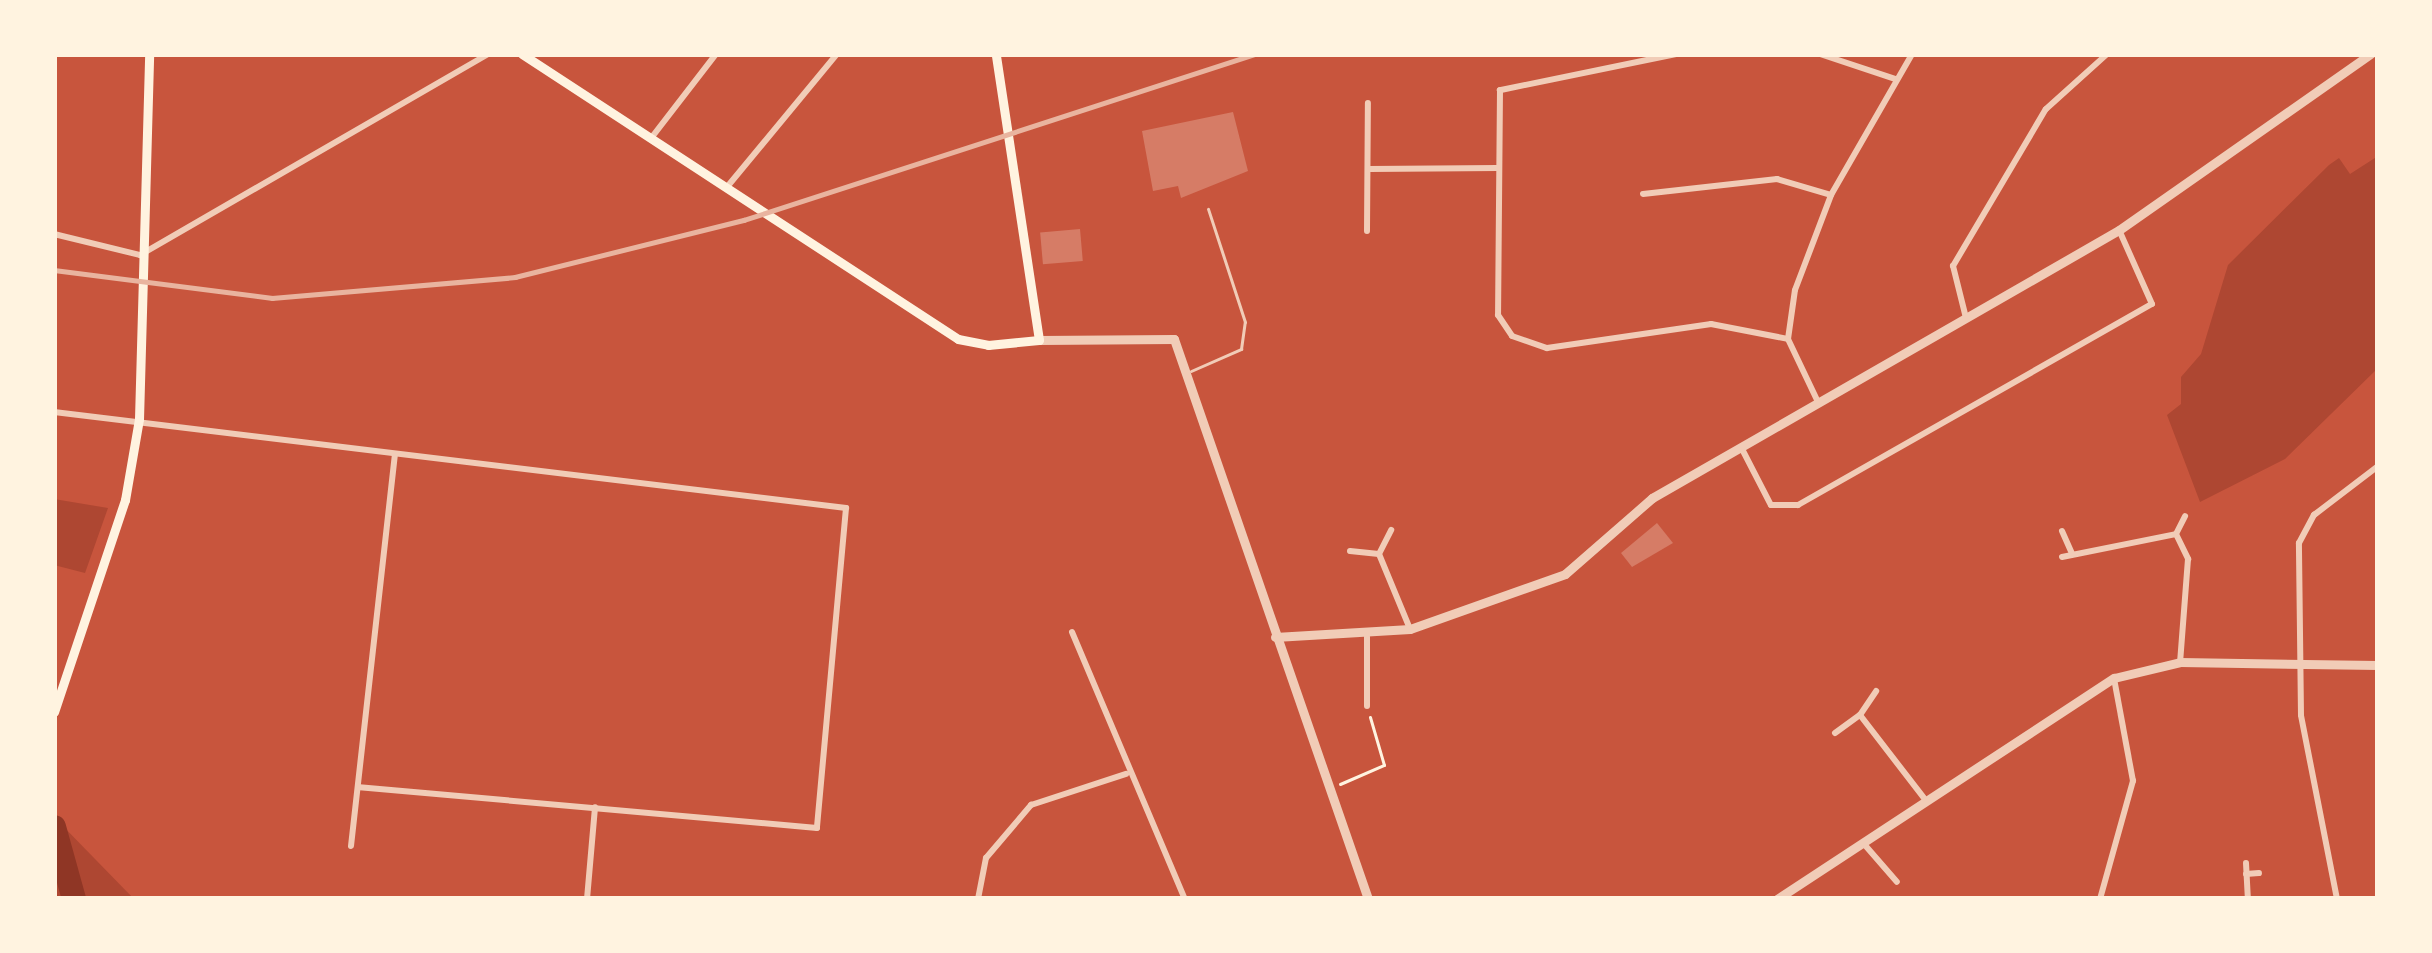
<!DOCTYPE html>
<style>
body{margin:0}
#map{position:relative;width:2432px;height:953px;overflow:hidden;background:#c8553d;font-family:Jost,sans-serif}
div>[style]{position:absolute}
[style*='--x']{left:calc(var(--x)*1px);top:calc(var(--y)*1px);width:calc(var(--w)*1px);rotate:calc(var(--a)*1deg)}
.green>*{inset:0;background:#ae4732}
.river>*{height:24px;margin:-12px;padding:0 12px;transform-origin:12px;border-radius:12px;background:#8f3625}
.building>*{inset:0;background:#d67c66;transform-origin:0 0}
.path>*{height:3px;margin:-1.5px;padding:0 1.5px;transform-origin:1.5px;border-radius:1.5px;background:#fff3e0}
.service>*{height:3px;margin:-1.5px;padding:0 1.5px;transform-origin:1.5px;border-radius:1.5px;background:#f1ccb7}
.minor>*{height:6px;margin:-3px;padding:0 3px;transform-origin:3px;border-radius:3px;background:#f1ccb7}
.tertiary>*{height:9px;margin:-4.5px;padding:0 4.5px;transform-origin:4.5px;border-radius:4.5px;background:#f1ccb7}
.secondary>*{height:9px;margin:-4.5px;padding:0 4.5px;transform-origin:4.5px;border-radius:4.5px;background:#fff3e0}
.rail>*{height:4.5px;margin:-2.25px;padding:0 2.25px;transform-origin:2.25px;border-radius:2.25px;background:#e9b49f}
span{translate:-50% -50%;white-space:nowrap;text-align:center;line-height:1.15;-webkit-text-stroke:12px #fff3e0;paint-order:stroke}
.frame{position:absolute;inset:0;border:57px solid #fff3e0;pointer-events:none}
</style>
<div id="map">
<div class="green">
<i style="clip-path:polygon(2378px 156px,2378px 368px,2285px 459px,2200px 502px,2167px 415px,2181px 404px,2181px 377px,2201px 354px,2228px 265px,2329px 165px,2339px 158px,2350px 174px)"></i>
<i style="clip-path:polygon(54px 499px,108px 508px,85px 573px,54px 565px)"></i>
<i style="clip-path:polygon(54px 818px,56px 819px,134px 899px,54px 899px)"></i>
</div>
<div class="river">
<i style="--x:54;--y:827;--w:75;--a:74.5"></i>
</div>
<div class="building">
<i style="clip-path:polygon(1233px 112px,1248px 171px,1181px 198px,1178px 186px,1153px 191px,1142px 131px)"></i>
<i style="left:1080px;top:229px;width:32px;height:40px;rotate:85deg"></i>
<i style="clip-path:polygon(1657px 523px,1673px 543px,1632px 567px,1621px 553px)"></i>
</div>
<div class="path">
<i style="--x:1340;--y:784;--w:48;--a:-23.4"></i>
<i style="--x:1384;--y:765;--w:50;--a:-106.3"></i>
</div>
<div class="service">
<i style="--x:1191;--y:371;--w:55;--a:-23.7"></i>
<i style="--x:1241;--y:349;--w:27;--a:-82"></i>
<i style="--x:1245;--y:322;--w:119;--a:-108.1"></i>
</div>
<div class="minor">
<i style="--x:1676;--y:54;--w:180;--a:168.4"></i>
<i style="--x:1500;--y:90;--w:225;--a:90.5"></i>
<i style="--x:1498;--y:315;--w:25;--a:56"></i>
<i style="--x:1512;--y:336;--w:37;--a:19"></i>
<i style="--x:1547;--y:348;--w:166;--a:-8.3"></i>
<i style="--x:1711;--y:324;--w:78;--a:11"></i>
<i style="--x:1820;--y:54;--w:79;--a:18.4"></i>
<i style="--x:652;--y:137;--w:105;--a:-52.4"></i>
<i style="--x:1369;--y:169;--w:129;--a:-0.4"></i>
<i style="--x:727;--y:187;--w:173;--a:-50.4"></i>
<i style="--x:1643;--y:194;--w:135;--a:-6.4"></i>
<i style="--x:1777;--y:179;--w:56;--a:16.5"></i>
<i style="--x:1367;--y:231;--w:128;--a:-89.6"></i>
<i style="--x:54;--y:234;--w:89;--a:13.7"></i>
<i style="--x:140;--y:255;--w:402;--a:-30"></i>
<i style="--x:1966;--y:318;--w:54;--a:-104"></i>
<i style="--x:1953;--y:266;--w:182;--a:-59.4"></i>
<i style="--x:2046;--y:109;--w:82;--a:-42"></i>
<i style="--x:1818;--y:402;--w:70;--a:-115.5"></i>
<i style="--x:1788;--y:339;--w:49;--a:-81.9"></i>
<i style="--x:1795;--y:290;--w:102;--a:-69.2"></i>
<i style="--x:1831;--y:195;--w:163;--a:-60.1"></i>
<i style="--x:54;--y:412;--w:798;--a:6.91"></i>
<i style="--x:846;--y:508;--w:321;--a:95.2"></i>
<i style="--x:817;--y:828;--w:459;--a:-174.9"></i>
<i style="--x:1741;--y:447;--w:65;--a:62.7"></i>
<i style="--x:1771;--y:505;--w:27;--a:0"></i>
<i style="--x:1798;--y:505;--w:407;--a:-29.6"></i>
<i style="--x:2152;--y:304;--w:81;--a:-114"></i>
<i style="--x:2062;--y:531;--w:24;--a:66"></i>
<i style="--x:2176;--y:534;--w:20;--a:-63"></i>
<i style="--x:1350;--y:551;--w:29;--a:6"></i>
<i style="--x:1379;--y:554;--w:27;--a:-63"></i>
<i style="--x:1379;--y:554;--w:81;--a:67.5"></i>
<i style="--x:2062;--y:557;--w:116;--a:-11.4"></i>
<i style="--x:2176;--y:534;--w:28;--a:64"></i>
<i style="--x:2188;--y:559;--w:103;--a:94.4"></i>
<i style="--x:1072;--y:632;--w:290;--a:67.1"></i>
<i style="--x:1367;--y:706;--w:69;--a:-90"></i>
<i style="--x:1860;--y:715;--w:29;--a:-56"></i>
<i style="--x:1835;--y:733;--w:31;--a:-36"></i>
<i style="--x:1860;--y:715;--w:105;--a:52.4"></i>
<i style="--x:1864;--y:844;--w:50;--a:49"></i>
<i style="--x:351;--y:846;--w:393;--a:-83.6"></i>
<i style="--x:2246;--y:863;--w:36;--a:87"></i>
<i style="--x:2246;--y:874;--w:13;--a:-4"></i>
<i style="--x:587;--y:899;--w:92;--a:-85"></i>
<i style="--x:978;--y:899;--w:42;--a:-79"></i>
<i style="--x:986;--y:858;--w:70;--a:-49.7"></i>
<i style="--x:1031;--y:805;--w:100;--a:-18.1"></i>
<i style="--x:2100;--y:899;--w:123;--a:-74.4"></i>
<i style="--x:2133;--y:781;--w:105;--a:-100.5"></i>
<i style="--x:2337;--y:899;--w:187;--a:-101.1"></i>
<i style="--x:2301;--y:715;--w:172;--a:-90.7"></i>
<i style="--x:2299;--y:543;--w:32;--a:-62"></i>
<i style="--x:2314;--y:515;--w:81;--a:-37.4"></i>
</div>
<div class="tertiary">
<i style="--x:1039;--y:340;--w:135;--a:-0.4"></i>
<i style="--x:1174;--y:339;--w:593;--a:70.89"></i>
<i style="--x:1275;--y:637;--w:135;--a:-3.4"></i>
<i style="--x:1410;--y:629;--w:164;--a:-19.5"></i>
<i style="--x:1565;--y:574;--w:116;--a:-41.1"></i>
<i style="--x:1652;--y:498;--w:538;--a:-29.85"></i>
<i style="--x:2119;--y:230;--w:307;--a:-35"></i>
<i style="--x:1777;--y:899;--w:403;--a:-33.3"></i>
<i style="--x:2114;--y:678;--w:68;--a:-13.6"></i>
<i style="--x:2180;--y:662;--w:198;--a:0.9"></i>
</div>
<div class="secondary">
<i style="--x:522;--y:54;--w:521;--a:33.17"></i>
<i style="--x:958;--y:339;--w:31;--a:11"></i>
<i style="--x:988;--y:345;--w:51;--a:-5.6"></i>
<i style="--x:1039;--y:340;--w:289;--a:-98.6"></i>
<i style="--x:54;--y:712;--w:224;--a:-71.5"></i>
<i style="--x:125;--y:500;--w:82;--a:-80.2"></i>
<i style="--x:139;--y:419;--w:365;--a:-88.4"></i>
</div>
<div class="rail">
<i style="--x:54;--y:270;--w:220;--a:7.3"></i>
<i style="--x:272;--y:298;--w:244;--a:-4.9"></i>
<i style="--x:515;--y:277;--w:236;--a:-14"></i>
<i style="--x:744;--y:220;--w:537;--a:-18"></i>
</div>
<div class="frame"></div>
</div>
